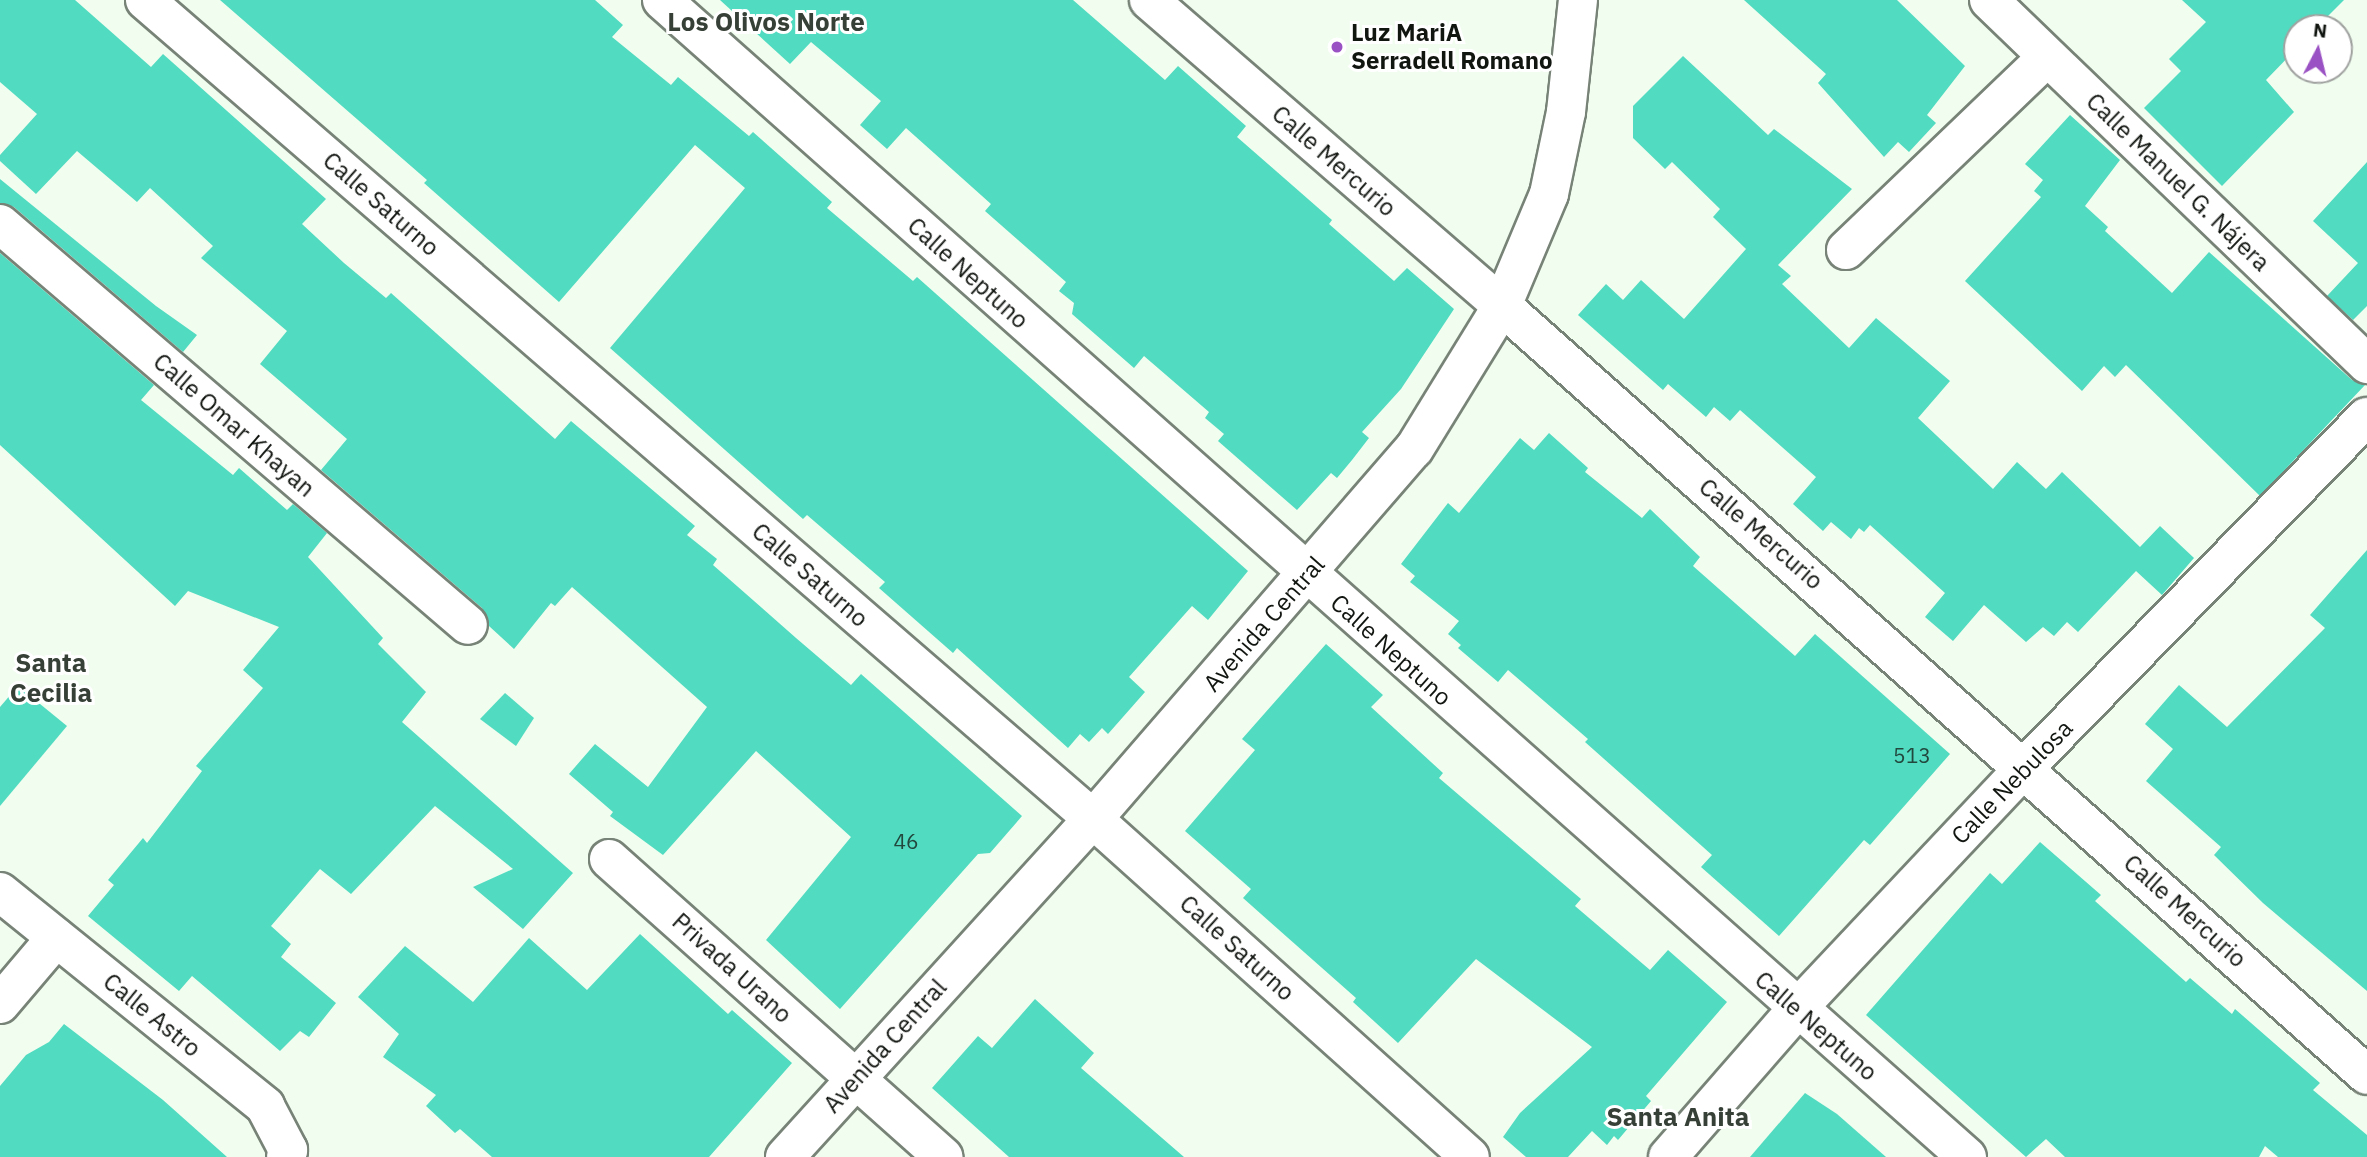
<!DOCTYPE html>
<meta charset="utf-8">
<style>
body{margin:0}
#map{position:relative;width:2367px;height:1157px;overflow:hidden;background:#f0fdef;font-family:"IBM Plex Sans",sans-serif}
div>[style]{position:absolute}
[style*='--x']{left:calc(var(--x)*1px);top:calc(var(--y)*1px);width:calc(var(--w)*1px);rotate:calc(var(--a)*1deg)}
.building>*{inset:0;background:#51dbc0}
.roads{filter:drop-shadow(2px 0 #788377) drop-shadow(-2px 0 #788377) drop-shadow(0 2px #788377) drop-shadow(0 -2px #788377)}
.street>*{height:38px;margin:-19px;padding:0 19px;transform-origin:19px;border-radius:19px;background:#fff}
.secondary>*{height:38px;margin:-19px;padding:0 19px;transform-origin:19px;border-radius:19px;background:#fff}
.dots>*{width:19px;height:19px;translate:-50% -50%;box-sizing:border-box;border:4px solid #fff;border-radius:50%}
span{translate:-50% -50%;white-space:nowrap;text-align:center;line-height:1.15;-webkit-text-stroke:6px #fff;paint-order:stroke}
.number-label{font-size:21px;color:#22473d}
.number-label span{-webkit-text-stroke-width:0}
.poi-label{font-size:24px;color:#121611;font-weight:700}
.left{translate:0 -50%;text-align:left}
.street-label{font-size:24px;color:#121611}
.neighbourhood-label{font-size:26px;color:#364036;font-weight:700}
.north{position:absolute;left:2283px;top:14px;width:70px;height:70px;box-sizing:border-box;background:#fff;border:2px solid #a0a2a0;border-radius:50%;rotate:7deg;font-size:19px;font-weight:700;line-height:28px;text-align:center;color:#121611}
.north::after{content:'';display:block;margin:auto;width:24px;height:32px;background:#9a51c3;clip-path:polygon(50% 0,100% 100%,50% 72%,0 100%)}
</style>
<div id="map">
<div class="building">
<i style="clip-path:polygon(0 0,75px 0,151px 67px,163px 54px,326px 199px,302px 224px,344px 263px,386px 298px,391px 293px,555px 439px,571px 421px,695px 526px,687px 535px,717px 559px,713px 565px,796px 638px,851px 685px,861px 674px,1022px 816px,990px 853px,978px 854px,840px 1009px,766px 940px,851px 837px,756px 751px,663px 855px,610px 816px,613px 812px,569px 774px,595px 744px,648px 787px,707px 707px,572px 587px,555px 606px,551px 603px,514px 649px,489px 626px,482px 608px,321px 470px,347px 439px,260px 364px,287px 331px,201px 258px,213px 246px,150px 188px,137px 202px,77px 151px,36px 194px,0 161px,0 155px,37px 114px,0 82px)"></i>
<i style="clip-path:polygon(220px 0,595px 0,623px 25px,612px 37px,671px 85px,678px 77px,749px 136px,753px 132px,832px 202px,827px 208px,913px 281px,917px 277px,1248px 571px,1208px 620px,1192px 606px,1129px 677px,1145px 692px,1108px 734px,1102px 728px,1089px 742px,1080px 734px,1068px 748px,957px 648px,953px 653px,879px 588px,885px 582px,807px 515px,803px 519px,610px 348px,745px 188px,695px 145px,559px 302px,424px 183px,427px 180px)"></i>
<i style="clip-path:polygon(720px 0,1073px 0,1165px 80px,1178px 66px,1246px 126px,1237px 137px,1332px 220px,1329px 224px,1394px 281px,1407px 268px,1454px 309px,1401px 389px,1362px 432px,1369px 438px,1352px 460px,1337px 478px,1331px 473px,1297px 510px,1218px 441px,1224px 434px,1205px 418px,1209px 412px,1144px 356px,1134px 368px,1072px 314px,1074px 303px,1059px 291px,1066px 282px,985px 211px,991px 204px,906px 128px,887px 149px,860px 125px,881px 101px,811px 42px,790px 64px)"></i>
<i style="clip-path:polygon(1744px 0,1897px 0,1965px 66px,1927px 115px,1936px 123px,1909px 152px,1898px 142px,1884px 157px,1818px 83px,1826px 74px)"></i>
<i style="clip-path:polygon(2182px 0,2344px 0,2316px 28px,2297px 28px,2297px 48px,2266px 80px,2294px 112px,2222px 186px,2144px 108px,2181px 71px,2169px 59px,2206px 22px)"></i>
<i style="clip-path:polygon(1683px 56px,1768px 135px,1774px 129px,1852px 189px,1778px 265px,1791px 276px,1782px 284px,1849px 348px,1876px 318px,1950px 381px,1918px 418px,1993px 489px,2017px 462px,2046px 489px,2062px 472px,2140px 547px,2160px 526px,2194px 558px,2162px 595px,2136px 571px,2078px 632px,2067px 622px,2054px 636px,2043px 627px,2026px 642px,1984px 605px,1953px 641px,1925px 617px,1945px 593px,1870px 525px,1864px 532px,1859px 528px,1851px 539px,1831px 522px,1823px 531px,1793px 504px,1816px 477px,1740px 410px,1730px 421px,1714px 407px,1706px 417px,1668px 384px,1663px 390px,1578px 315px,1606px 284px,1623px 300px,1641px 280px,1684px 319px,1746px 249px,1713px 217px,1720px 209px,1672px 162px,1665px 169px,1633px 138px,1633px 106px)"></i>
<i style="clip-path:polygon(2070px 115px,2120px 160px,2085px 206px,2108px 227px,2105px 231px,2172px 293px,2209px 252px,2352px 380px,2365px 385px,2260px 496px,2126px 365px,2115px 377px,2104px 366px,2082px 391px,1965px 281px,2041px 197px,2034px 191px,2043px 180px,2025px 164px)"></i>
<i style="clip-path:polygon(2367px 162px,2367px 306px,2353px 320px,2327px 296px,2358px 263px,2313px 221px)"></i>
<i style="clip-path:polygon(0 179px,156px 306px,197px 335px,183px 352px,14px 207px,0 203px)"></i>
<i style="clip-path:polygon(0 253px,154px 385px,141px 400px,233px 475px,239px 468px,287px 510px,293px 504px,327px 533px,308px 557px,383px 638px,378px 644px,426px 692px,402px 722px,573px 873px,523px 929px,473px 887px,513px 869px,435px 806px,351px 894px,320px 869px,271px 926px,291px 944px,281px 957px,336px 1003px,309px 1037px,300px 1031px,280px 1051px,192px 976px,179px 991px,88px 916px,114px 885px,108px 880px,143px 838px,147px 843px,202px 771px,196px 766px,263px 688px,243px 670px,279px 627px,188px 591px,175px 606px,0 445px)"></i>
<i style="clip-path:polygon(1549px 433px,1588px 468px,1585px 472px,1642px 518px,1650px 509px,1700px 557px,1693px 566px,1795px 656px,1815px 634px,1950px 754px,1870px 845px,1864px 840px,1779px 936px,1701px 867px,1712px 855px,1585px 742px,1588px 739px,1508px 670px,1498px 682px,1458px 648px,1461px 645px,1448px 634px,1459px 621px,1410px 582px,1415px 576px,1401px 564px,1448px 503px,1459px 513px,1520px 438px,1534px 450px)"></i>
<i style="clip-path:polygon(2367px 550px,2367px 991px,2263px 903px,2214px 855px,2221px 847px,2146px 781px,2173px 749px,2145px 724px,2179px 685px,2227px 727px,2325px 628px,2310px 615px)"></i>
<i style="clip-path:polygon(1326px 644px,1383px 695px,1371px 707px,1443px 773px,1439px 778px,1581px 899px,1575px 906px,1650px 970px,1668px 950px,1727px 1002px,1646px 1096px,1651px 1101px,1618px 1140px,1614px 1136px,1607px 1145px,1592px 1131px,1568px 1157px,1526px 1157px,1503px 1137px,1520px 1113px,1592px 1047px,1476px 959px,1398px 1043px,1353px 1002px,1356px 998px,1243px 898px,1251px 889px,1185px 831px,1255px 750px,1242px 739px)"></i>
<i style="clip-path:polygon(18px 686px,67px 726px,0 806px,0 707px)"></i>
<i style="clip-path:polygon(505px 693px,534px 718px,516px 746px,480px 719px)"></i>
<i style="clip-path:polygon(2040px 842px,2101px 895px,2095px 901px,2186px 982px,2190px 978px,2232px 1014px,2235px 1009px,2320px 1083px,2313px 1090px,2367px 1135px,2367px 1157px,2278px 1157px,2265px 1146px,2259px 1157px,2065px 1157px,2046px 1139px,2026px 1157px,1866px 1015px,1990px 873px,2002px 884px)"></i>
<i style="clip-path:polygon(640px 934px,728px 1014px,732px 1010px,792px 1063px,709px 1157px,492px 1157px,460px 1129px,455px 1133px,426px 1106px,436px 1095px,383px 1057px,399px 1034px,358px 997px,405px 946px,473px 1002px,529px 938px,587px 990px)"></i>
<i style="clip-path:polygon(1035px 999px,1094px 1053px,1081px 1068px,1184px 1157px,1009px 1157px,932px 1088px,978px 1036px,992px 1048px)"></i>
<i style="clip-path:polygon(64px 1024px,163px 1100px,227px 1157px,0 1157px,0 1086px,26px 1055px,49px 1042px)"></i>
<i style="clip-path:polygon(1805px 1093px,1837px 1114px,1886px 1157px,1750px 1157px)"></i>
</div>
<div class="roads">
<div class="street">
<i style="--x:145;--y:0;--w:1253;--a:40.82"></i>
<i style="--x:1093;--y:819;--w:506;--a:41.88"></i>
<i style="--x:662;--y:0;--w:1744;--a:41.56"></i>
<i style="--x:1989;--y:0;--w:525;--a:43.92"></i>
<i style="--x:0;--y:224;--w:616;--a:40.59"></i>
<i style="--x:1846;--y:250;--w:279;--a:-43.8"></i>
<i style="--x:1502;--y:306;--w:1157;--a:41.64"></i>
<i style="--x:609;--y:859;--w:448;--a:41.7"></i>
<i style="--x:0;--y:892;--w:341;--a:38.9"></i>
<i style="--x:265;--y:1106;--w:50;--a:62.4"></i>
<i style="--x:288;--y:1150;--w:7;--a:106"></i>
<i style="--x:0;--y:1004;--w:87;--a:-49.7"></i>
<i style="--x:1668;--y:1157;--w:196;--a:-48.9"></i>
<i style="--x:1797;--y:1009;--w:332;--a:-46.7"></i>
<i style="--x:2025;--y:767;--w:489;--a:-45.7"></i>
</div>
<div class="secondary">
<i style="--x:1149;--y:0;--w:467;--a:40.9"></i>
<i style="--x:785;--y:1157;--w:457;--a:-47.7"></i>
<i style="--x:1093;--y:819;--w:490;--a:-49.1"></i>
<i style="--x:1414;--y:449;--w:168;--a:-58.4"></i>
<i style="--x:1502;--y:306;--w:121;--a:-67.2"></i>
<i style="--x:1549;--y:194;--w:84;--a:-78.3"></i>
<i style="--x:1566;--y:112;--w:113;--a:-83.9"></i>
</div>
</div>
<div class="dots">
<i style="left:1337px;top:47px;background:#9a51c3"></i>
</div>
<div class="number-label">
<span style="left:1912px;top:755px">513</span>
<span style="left:906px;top:841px">46</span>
</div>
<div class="poi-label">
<span class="left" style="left:1351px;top:47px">Luz MariA<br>Serradell Romano</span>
</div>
<div class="street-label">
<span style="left:1334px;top:161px;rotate:41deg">Calle Mercurio</span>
<span style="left:2178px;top:182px;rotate:44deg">Calle Manuel G. Nájera</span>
<span style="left:381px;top:204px;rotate:41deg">Calle Saturno</span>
<span style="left:968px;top:273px;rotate:42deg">Calle Neptuno</span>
<span style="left:234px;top:425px;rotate:41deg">Calle Omar Khayan</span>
<span style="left:1761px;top:534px;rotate:41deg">Calle Mercurio</span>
<span style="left:810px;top:575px;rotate:41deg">Calle Saturno</span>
<span style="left:1264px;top:624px;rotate:-49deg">Avenida Central</span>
<span style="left:1391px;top:650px;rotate:42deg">Calle Neptuno</span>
<span style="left:2012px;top:782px;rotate:-46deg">Calle Nebulosa</span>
<span style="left:2185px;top:911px;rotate:42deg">Calle Mercurio</span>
<span style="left:1237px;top:948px;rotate:42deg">Calle Saturno</span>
<span style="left:732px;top:968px;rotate:42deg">Privada Urano</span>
<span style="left:152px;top:1015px;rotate:39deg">Calle Astro</span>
<span style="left:1816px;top:1026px;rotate:41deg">Calle Neptuno</span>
<span style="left:885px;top:1046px;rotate:-48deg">Avenida Central</span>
</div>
<div class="neighbourhood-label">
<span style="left:766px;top:22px">Los Olivos Norte</span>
<span style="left:51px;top:678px">Santa<br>Cecilia</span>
<span style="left:1678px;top:1117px">Santa Anita</span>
</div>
<div class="north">N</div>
</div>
